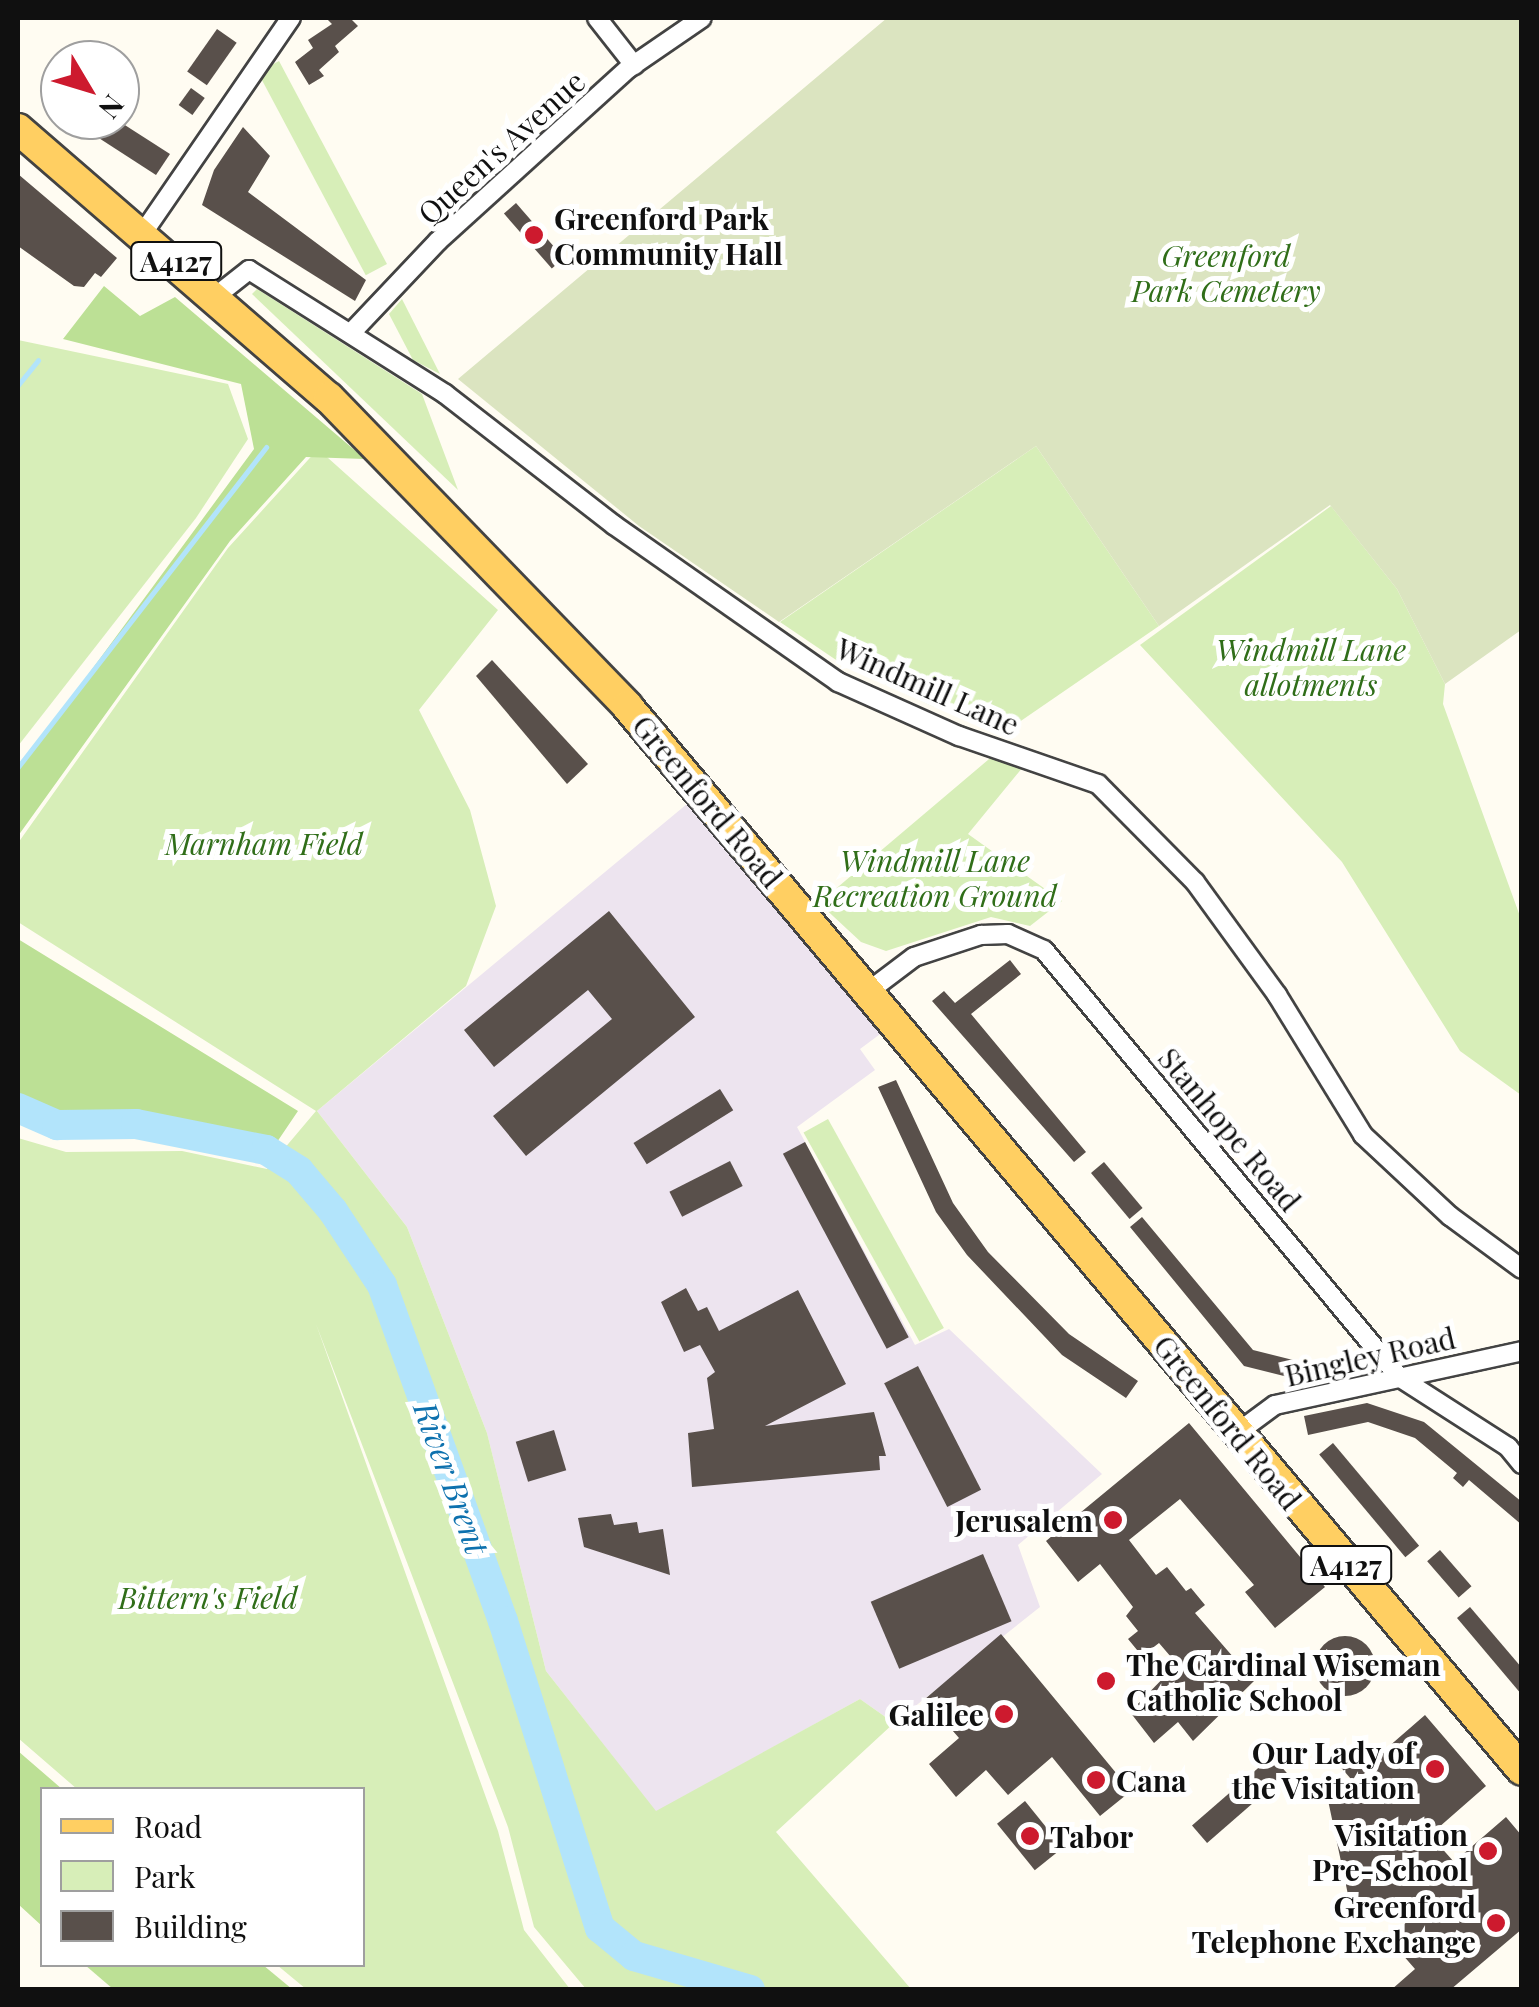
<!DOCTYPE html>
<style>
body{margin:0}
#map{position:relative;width:1539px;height:2007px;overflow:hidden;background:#fffcf2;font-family:"Playfair Display",serif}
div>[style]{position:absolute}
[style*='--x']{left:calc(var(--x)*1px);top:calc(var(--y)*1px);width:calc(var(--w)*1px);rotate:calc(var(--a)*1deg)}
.industrial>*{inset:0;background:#ede4ef}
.green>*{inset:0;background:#d7eeb8;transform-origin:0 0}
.forest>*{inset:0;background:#bce095}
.cemetery>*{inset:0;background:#dbe4c0}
.stream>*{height:5px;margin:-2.5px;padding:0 2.5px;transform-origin:2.5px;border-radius:2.5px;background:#b2e4fb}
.river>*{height:30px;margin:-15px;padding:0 15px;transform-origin:15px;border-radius:15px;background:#b2e4fb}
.building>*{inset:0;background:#59504b;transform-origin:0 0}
.round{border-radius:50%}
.roads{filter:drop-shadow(2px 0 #434343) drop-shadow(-2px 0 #434343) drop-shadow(0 2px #434343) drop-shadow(0 -2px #434343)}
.street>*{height:18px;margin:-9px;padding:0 9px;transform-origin:9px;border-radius:9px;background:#fff}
.primary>*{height:30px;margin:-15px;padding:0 15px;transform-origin:15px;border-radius:15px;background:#ffcf62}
.dots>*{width:28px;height:28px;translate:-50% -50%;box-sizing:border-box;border:5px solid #fff;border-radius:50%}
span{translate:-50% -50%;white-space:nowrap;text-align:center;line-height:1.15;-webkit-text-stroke:10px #fff;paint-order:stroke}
.shield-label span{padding:2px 8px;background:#fff;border:2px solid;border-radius:8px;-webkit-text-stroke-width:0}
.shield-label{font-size:28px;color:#101010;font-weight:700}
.street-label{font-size:30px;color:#101010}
.poi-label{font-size:30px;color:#101010;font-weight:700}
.left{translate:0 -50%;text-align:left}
.right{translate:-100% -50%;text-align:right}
.park-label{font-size:30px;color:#306e19;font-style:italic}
.water-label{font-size:32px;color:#0d71ae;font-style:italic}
.frame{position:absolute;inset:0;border:20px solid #101010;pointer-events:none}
.legend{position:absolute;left:40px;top:1787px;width:325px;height:180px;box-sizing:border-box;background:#fff;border:2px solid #9f9f9f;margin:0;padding:12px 18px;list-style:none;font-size:30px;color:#101010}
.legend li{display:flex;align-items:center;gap:20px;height:50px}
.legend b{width:50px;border:2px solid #9f9f9f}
.north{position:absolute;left:40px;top:40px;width:100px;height:100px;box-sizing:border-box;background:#fff;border:2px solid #9f9f9f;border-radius:50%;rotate:128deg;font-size:28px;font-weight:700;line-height:40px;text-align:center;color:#101010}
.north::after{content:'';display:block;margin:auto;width:35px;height:45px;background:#cd1a2e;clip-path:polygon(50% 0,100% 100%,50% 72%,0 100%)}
</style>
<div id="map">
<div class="industrial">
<i style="clip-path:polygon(699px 794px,895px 1023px,860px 1049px,875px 1070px,797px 1127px,915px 1345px,949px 1329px,1102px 1474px,1018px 1545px,1040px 1607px,894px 1723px,860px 1699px,656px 1812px,546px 1671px,487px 1433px,407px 1227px,317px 1111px)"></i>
</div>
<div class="green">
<i style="left:279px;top:61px;width:230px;height:24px;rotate:62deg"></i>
<i style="clip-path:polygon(257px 289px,422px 394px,458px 490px,252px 294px)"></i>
<i style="clip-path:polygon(402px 299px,440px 374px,413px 360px,389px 314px)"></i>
<i style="clip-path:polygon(18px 340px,228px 384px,248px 439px,196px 518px,18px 746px)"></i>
<i style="clip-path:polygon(1036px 446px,1159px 626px,1009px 729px,932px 706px,845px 666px,780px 622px)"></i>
<i style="clip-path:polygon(318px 449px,498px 610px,419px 710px,470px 810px,496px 906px,466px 986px,317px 1111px,407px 1227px,487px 1433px,546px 1671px,656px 1811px,860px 1699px,894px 1723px,776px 1832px,911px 1989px,586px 1989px,534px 1927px,508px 1827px,316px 1324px,498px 1831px,524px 1930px,570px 1989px,306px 1989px,277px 1965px,362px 1964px,362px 1790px,77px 1789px,18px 1738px,18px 1138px,66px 1152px,182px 1151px,267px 1169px,316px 1111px,18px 922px,18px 843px,228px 548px)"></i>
<i style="clip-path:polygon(1331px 506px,1397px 589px,1445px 684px,1443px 704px,1521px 919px,1521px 1095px,1460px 1051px,1342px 862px,1140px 645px)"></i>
<i style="clip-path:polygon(995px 754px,1023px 767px,968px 834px,1062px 901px,1030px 926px,991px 917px,886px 951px,861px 942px,819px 903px)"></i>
<i style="left:828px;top:1119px;width:239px;height:28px;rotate:61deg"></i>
</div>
<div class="forest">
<i style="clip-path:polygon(104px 286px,140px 316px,175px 297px,365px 459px,306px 457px,230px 541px,18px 836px,18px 770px,254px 449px,241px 384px,63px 339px)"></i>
<i style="clip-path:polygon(18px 939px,298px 1111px,275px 1145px,169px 1118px,63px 1118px,18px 1098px)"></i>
<i style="clip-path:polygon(18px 1751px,62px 1789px,42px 1790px,42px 1926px,18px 1904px)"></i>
<i style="clip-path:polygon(85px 1965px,263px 1965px,292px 1989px,113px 1989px)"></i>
</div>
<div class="cemetery">
<i style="clip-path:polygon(887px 18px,1521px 18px,1521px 630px,1445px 684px,1397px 589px,1330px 505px,1159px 626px,1036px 446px,779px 622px,639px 526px,458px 379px)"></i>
</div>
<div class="stream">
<i style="--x:18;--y:385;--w:32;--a:-51"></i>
<i style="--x:18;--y:767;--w:405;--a:-52.2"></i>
</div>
<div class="river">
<i style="--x:18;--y:1108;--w:43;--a:23.6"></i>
<i style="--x:57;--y:1125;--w:79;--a:-0.7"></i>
<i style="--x:136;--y:1124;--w:133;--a:11.3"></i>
<i style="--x:266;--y:1150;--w:39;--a:32"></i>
<i style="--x:299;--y:1171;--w:52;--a:49.6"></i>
<i style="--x:333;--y:1211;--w:89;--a:56.5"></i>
<i style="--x:382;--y:1285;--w:357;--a:70.2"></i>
<i style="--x:503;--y:1621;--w:322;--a:72.5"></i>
<i style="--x:600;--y:1928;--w:44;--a:39.5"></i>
<i style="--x:634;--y:1956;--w:121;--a:16.3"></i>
</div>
<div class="building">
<i style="clip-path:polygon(326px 18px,350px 18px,358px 26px,335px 46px,339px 52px,319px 70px,324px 76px,309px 85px,295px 62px,313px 48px,308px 40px,332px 24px)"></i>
<i style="left:217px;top:29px;width:24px;height:52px;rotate:35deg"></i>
<i style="left:191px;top:88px;width:17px;height:21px;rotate:36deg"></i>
<i style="clip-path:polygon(71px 120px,117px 120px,170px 154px,156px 175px)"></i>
<i style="clip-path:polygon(243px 127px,270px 156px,248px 192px,366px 280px,355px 301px,202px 205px,214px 170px)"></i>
<i style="clip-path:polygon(18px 174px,117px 258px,101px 277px,95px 273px,84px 287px,74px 286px,18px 246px)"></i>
<i style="left:516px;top:203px;width:73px;height:16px;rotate:49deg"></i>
<i style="clip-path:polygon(492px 660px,588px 764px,567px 784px,476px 676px)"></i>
<i style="clip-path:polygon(609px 911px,695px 1017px,526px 1156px,493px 1116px,612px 1019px,588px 990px,494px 1067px,464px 1030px)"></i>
<i style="clip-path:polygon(1010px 960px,1021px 974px,971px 1014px,1086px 1152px,1074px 1162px,932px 1001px,944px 991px,955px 1003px)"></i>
<i style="clip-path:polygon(896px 1080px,953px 1203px,988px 1252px,1069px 1334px,1138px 1381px,1126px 1398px,1062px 1355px,967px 1255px,936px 1212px,878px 1087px)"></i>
<i style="left:720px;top:1089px;width:25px;height:102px;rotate:58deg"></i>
<i style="left:805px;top:1142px;width:221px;height:25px;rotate:62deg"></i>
<i style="left:730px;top:1161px;width:28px;height:68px;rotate:63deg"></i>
<i style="left:1104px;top:1162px;width:60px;height:17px;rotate:50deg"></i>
<i style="clip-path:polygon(1142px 1217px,1253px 1350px,1293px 1360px,1288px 1377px,1244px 1366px,1130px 1227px)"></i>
<i style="clip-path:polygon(686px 1288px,698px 1311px,707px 1307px,719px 1331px,798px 1290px,846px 1384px,765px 1426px,874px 1412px,886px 1456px,879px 1456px,880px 1470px,692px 1487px,688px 1433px,714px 1429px,707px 1378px,715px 1372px,700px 1345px,684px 1352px,661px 1302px)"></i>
<i style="left:918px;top:1366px;width:139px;height:38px;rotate:63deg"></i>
<i style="clip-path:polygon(1367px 1403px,1424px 1422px,1522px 1502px,1522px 1525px,1469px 1480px,1463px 1487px,1453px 1478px,1457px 1473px,1415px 1438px,1368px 1422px,1308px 1435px,1304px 1416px)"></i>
<i style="clip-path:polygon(1189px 1423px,1325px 1587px,1275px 1628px,1245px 1592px,1254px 1585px,1180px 1499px,1129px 1540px,1156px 1575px,1167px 1567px,1186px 1591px,1191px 1588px,1205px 1605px,1195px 1613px,1254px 1681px,1193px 1741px,1178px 1722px,1154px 1743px,1130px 1712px,1177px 1664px,1159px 1643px,1142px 1656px,1128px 1639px,1138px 1631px,1126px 1616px,1133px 1607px,1100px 1564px,1078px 1582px,1046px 1541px)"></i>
<i style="left:554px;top:1430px;width:42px;height:40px;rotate:73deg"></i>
<i style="left:1333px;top:1443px;width:134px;height:18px;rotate:50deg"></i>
<i style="clip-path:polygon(611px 1514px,614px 1525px,637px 1522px,639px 1533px,663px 1529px,670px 1575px,584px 1547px,578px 1518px)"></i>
<i style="left:1440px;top:1550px;width:48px;height:17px;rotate:49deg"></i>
<i style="left:983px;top:1554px;width:73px;height:122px;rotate:67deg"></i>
<i style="clip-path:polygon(1470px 1607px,1522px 1668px,1522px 1695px,1457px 1618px)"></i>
<i style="clip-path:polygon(1001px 1634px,1131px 1791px,1100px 1816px,1052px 1757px,1008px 1795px,986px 1770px,956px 1797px,929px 1764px,959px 1738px,925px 1699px)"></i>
<i class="round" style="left:1315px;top:1636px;width:60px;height:60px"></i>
<i style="clip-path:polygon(1425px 1715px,1486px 1786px,1430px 1835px,1454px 1862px,1506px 1817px,1522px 1836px,1522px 1929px,1450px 1990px,1391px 1990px,1415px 1969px,1388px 1938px,1422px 1909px,1354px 1923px,1325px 1786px,1351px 1779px,1337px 1763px,1350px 1752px,1364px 1768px)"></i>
<i style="left:1272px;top:1756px;width:23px;height:106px;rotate:49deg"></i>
<i style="left:1025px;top:1801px;width:60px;height:36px;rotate:51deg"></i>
</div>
<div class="roads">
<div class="street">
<i style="--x:597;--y:18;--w:60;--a:51.8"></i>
<i style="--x:143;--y:233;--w:261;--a:-55.5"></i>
<i style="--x:216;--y:296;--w:42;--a:-38.2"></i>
<i style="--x:249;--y:270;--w:232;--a:32.3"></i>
<i style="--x:445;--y:394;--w:214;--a:37.8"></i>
<i style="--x:614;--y:525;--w:274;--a:35"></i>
<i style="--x:838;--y:682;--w:133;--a:24.1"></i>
<i style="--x:959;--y:736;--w:147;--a:19.1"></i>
<i style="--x:1098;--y:784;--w:138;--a:45.3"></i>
<i style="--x:1195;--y:882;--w:140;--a:54"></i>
<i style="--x:1277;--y:995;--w:164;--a:58.4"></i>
<i style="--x:1363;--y:1135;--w:119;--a:43"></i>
<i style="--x:1450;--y:1216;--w:89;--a:36.4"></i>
<i style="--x:351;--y:333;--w:127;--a:-46.6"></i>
<i style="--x:438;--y:241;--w:258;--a:-42.2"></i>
<i style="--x:629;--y:68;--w:88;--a:-34.4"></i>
<i style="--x:869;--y:991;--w:56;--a:-37.1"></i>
<i style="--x:914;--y:957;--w:71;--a:-18.2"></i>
<i style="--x:981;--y:935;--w:27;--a:-2"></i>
<i style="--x:1008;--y:934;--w:39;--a:24"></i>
<i style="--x:1044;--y:950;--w:555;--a:50.26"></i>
<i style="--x:1399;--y:1377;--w:130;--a:32.7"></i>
<i style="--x:1508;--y:1447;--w:22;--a:51"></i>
<i style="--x:1237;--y:1433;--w:47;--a:-36.4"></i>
<i style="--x:1275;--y:1405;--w:253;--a:-12.3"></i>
</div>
<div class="primary">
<i style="--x:18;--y:129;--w:411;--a:40.9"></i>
<i style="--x:329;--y:398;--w:429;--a:45.9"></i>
<i style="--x:627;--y:706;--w:1390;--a:49.93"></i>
</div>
</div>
<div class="dots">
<i style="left:534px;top:235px;background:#cd1a2e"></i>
<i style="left:1113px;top:1520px;background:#cd1a2e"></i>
<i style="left:1106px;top:1681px;background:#cd1a2e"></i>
<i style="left:1004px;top:1714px;background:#cd1a2e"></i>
<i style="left:1435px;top:1769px;background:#cd1a2e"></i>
<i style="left:1096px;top:1780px;background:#cd1a2e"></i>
<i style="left:1030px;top:1836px;background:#cd1a2e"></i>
<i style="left:1488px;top:1851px;background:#cd1a2e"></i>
<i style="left:1496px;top:1923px;background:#cd1a2e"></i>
</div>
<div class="shield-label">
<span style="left:176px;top:261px">A4127</span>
<span style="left:1346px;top:1565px">A4127</span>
</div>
<div class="street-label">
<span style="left:501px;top:147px;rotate:-42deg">Queen's Avenue</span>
<span style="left:928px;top:686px;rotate:24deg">Windmill Lane</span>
<span style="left:708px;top:801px;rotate:50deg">Greenford Road</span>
<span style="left:1230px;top:1129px;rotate:50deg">Stanhope Road</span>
<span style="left:1370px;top:1356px;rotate:-13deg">Bingley Road</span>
<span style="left:1228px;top:1422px;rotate:51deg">Greenford Road</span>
</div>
<div class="poi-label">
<span class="left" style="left:554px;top:235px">Greenford Park<br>Community Hall</span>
<span class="right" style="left:1093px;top:1520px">Jerusalem</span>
<span class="left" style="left:1126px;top:1681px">The Cardinal Wiseman<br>Catholic School</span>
<span class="right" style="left:984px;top:1714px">Galilee</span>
<span class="right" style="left:1415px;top:1769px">Our Lady of<br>the Visitation</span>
<span class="left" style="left:1116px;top:1780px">Cana</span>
<span class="right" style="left:1468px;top:1851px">Visitation<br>Pre-School</span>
<span class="left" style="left:1050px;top:1836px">Tabor</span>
<span class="right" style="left:1476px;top:1923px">Greenford<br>Telephone Exchange</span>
</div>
<div class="park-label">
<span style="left:1226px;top:272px">Greenford<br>Park Cemetery</span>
<span style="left:1311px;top:666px">Windmill Lane<br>allotments</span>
<span style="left:264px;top:843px">Marnham Field</span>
<span style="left:935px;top:877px">Windmill Lane<br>Recreation Ground</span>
<span style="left:208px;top:1597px">Bittern's Field</span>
</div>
<div class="water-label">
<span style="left:452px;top:1478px;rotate:70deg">River Brent</span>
</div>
<div class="frame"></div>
<ul class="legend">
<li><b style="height:12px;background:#ffcf62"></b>Road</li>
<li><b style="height:28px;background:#d7eeb8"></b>Park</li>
<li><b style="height:28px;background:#59504b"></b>Building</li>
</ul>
<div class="north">N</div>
</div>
